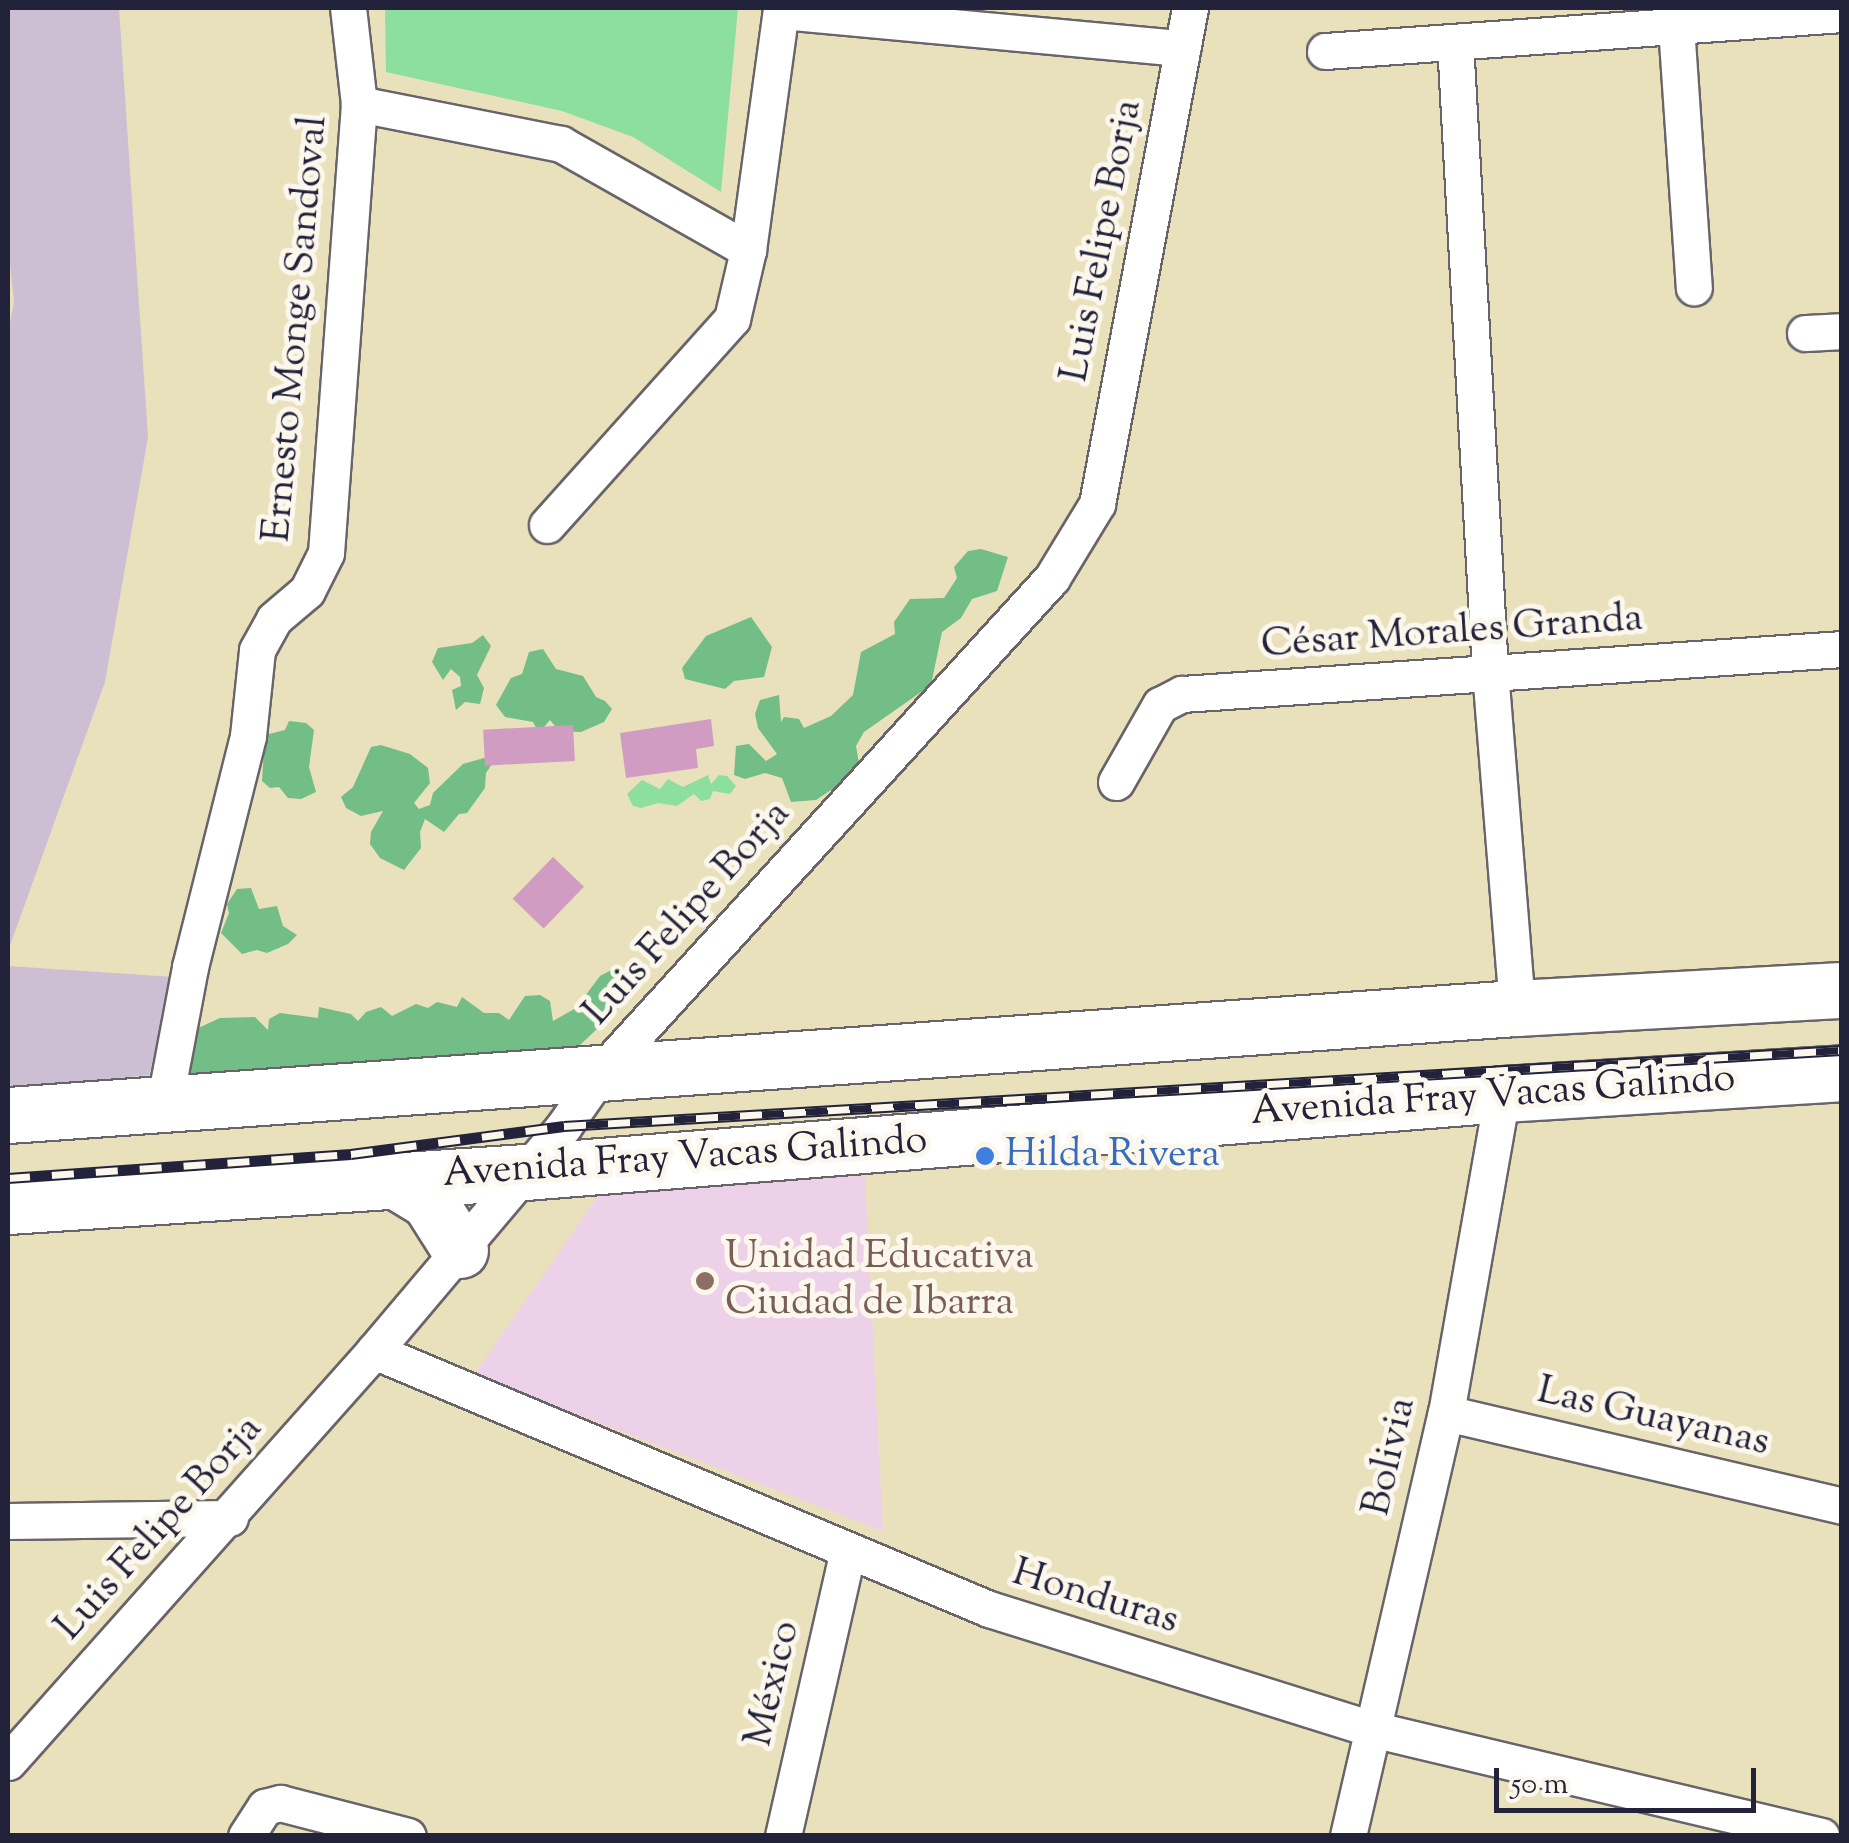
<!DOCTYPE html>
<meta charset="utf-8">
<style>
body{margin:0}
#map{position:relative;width:1849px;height:1843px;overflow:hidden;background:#e9e0bc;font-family:"Sorts Mill Goudy",serif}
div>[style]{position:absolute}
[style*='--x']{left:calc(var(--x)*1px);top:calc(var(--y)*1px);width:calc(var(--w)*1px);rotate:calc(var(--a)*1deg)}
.built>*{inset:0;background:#edd1e9}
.industrial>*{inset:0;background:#ccbfd4}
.green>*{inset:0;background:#8ddf9f}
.forest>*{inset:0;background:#72be86}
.building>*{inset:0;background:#d09cc2;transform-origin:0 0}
.roads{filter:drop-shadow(2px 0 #686468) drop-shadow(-2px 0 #686468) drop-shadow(0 2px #686468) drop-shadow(0 -2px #686468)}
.minor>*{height:35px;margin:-17.5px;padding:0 17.5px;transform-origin:17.5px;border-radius:17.5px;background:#fff}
.primary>*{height:55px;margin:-27.5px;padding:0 27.5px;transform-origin:27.5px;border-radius:27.5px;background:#fff}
.rail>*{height:11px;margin-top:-5.5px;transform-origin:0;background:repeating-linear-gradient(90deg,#fbf7ec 0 22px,#22223b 0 44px);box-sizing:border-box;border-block:2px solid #22223b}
.dots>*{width:28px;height:28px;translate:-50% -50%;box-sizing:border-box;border:5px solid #fbf7ec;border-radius:50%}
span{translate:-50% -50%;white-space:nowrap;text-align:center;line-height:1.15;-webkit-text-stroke:10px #fbf7ec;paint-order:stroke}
.street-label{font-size:40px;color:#22223b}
.shop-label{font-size:40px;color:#366cbe}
.left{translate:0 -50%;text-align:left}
.education-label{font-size:40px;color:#785e54}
.frame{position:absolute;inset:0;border:10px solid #22223b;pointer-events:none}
.scale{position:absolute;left:1494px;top:1768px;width:262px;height:45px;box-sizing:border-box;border:5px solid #22223b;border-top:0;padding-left:12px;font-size:30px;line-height:35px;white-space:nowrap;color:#22223b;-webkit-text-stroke:8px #fbf7ec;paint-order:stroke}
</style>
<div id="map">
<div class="built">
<i style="clip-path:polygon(865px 1176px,883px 1531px,474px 1375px,605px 1186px)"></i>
</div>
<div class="industrial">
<i style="clip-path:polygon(8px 8px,119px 8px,148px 437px,105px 682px,8px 951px,8px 334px,14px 302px,8px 244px)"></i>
<i style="clip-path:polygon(8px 966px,174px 977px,149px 1075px,8px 1089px)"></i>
</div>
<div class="green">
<i style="clip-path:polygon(385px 8px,738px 8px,721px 192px,633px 137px,562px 111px,386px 72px)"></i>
<i style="clip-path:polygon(708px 775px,711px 784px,719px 775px,727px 776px,736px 786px,730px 794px,713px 791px,710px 799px,701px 801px,694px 794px,677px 806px,658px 803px,641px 808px,633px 806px,627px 794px,642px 780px,660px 789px,668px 779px,683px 787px)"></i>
</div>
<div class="forest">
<i style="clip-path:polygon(981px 549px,1008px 557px,997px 591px,972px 599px,961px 618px,942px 632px,931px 685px,864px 732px,856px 746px,859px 763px,855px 774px,816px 800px,791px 802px,782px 778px,765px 773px,745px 779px,734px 775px,736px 746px,749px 744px,766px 761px,777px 754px,758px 728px,755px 714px,760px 700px,779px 695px,781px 722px,784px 717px,799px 719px,804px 728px,831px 716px,853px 695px,861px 652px,895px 634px,894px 622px,910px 599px,944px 598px,957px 578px,954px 567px,968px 551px)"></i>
<i style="clip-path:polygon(751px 617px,772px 647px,764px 677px,734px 681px,725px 689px,685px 679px,682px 668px,706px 636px)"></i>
<i style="clip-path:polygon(483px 635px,491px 646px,477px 675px,484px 688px,480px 704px,465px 702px,456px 710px,452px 690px,461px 686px,460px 677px,451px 669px,443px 680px,432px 662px,438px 648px,472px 643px)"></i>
<i style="clip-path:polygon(543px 649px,556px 669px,583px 676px,596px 697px,605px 701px,612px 709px,604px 722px,581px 732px,559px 731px,550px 720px,539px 733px,533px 722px,505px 717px,496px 705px,511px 678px,522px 674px,529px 652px)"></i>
<i style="clip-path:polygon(289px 721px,306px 723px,314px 730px,309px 767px,316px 792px,301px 799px,288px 798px,279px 787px,270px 788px,262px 781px,265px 735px,285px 730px)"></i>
<i style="clip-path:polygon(381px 745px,410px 754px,428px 768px,430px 783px,414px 803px,419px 809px,430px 805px,433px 793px,463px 764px,484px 758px,494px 761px,486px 773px,485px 788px,467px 813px,459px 814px,444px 832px,425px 819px,420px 832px,421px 848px,404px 870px,380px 858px,370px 844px,371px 832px,383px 811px,361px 816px,346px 808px,341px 797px,353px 787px,371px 747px)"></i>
<i style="clip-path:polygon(251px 888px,259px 909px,277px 906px,283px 926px,297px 935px,288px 944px,267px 953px,257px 950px,242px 954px,221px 933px,229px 913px,227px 904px,237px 889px)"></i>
<i style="clip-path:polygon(619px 966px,635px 987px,630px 998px,580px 1045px,552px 1054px,180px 1076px,194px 1030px,220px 1018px,255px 1017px,268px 1030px,269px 1019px,280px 1013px,318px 1018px,319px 1007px,351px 1014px,358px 1021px,366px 1012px,381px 1007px,392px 1016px,416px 1004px,428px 1008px,437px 1002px,457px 1007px,462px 997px,484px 1013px,499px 1013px,509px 1020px,525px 996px,540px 995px,550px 1001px,553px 1021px,576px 1008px,600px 976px)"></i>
</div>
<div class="building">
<i style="clip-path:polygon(711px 719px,714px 746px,696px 749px,698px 768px,626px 778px,620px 733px)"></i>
<i style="left:573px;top:725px;width:36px;height:90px;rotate:87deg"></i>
<i style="left:553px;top:857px;width:43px;height:58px;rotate:44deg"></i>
</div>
<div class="roads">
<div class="minor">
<i style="--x:781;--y:11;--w:403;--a:5.3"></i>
<i style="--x:1676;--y:26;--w:262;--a:86.1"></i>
<i style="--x:1455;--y:42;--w:630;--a:86.82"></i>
<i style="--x:1490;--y:671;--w:338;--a:85.4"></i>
<i style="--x:1325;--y:51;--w:518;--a:-4.09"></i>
<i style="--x:359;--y:104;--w:206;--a:11.2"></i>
<i style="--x:561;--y:144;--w:215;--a:29.5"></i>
<i style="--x:1805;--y:333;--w:37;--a:-3"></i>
<i style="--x:547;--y:525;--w:277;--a:-48.1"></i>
<i style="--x:732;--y:319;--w:71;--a:-76.9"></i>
<i style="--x:748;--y:250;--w:244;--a:-82.2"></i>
<i style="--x:1116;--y:782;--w:89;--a:-60.3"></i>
<i style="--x:1160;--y:705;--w:25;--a:-27"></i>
<i style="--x:1182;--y:694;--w:662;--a:-3.9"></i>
<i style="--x:164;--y:1105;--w:140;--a:-79.3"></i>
<i style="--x:190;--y:967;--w:238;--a:-75.9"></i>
<i style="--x:248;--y:736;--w:86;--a:-84"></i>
<i style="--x:257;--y:650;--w:35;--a:-61"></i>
<i style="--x:274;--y:619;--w:43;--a:-40.3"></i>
<i style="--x:307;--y:591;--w:42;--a:-63.4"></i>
<i style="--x:326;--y:553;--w:450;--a:-85.8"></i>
<i style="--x:359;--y:104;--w:97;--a:-96.5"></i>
<i style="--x:374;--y:1351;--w:667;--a:22.76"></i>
<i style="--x:989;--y:1609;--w:401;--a:17.4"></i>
<i style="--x:1372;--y:1729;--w:462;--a:13.4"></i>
<i style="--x:1446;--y:1413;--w:407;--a:13.2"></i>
<i style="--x:8;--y:1521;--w:222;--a:-0.8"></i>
<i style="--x:8;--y:1762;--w:550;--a:-48.31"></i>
<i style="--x:374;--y:1351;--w:294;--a:-49.8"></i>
<i style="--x:564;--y:1126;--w:68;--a:-55.1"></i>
<i style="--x:603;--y:1070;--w:666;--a:-47.62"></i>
<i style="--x:1052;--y:578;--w:87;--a:-58.7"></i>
<i style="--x:1097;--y:504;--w:505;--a:-79.38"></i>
<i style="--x:246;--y:1836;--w:35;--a:-57"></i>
<i style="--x:265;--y:1807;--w:16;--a:-15"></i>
<i style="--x:280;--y:1803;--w:132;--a:14.5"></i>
<i style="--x:783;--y:1836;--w:292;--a:-77.2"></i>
<i style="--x:1348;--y:1836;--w:434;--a:-77"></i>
<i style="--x:1446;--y:1413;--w:324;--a:-80"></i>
</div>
<div class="primary">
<i style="--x:8;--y:1115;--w:1513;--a:-4.06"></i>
<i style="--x:1517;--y:1008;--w:325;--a:-3.2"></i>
<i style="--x:396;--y:1181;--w:39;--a:31"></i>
<i style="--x:429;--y:1201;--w:58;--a:57.7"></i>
<i style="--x:8;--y:1206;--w:518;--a:-3.76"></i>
<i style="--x:525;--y:1172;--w:980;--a:-4.56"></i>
<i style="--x:1502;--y:1094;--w:341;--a:-3.5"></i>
</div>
</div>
<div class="rail">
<i style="--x:8;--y:1178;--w:344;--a:-4"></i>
<i style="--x:351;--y:1154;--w:215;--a:-7.5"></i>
<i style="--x:564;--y:1126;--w:1280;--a:-3.4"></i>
</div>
<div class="dots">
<i style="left:985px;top:1156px;background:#3f7fe0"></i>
<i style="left:705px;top:1281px;background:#8d6e63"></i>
</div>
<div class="street-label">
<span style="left:1103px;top:241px;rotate:-79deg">Luis Felipe Borja</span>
<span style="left:297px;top:329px;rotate:-85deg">Ernesto Monge Sandoval</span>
<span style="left:1452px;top:633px;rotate:-4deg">César Morales Granda</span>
<span style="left:688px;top:914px;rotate:-48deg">Luis Felipe Borja</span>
<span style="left:1493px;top:1097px;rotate:-4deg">Avenida Fray Vacas Galindo</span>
<span style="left:685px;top:1159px;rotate:-4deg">Avenida Fray Vacas Galindo</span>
<span style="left:1653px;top:1418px;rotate:13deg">Las Guayanas</span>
<span style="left:1391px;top:1457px;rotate:-77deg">Bolivia</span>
<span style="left:160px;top:1529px;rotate:-48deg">Luis Felipe Borja</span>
<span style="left:1095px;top:1598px;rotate:17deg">Honduras</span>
<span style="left:774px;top:1684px;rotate:-77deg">México</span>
</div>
<div class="shop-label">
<span class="left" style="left:1005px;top:1156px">Hilda Rivera</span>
</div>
<div class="education-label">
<span class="left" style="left:725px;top:1281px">Unidad Educativa<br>Ciudad de Ibarra</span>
</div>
<div class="frame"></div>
<div class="scale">50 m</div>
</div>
